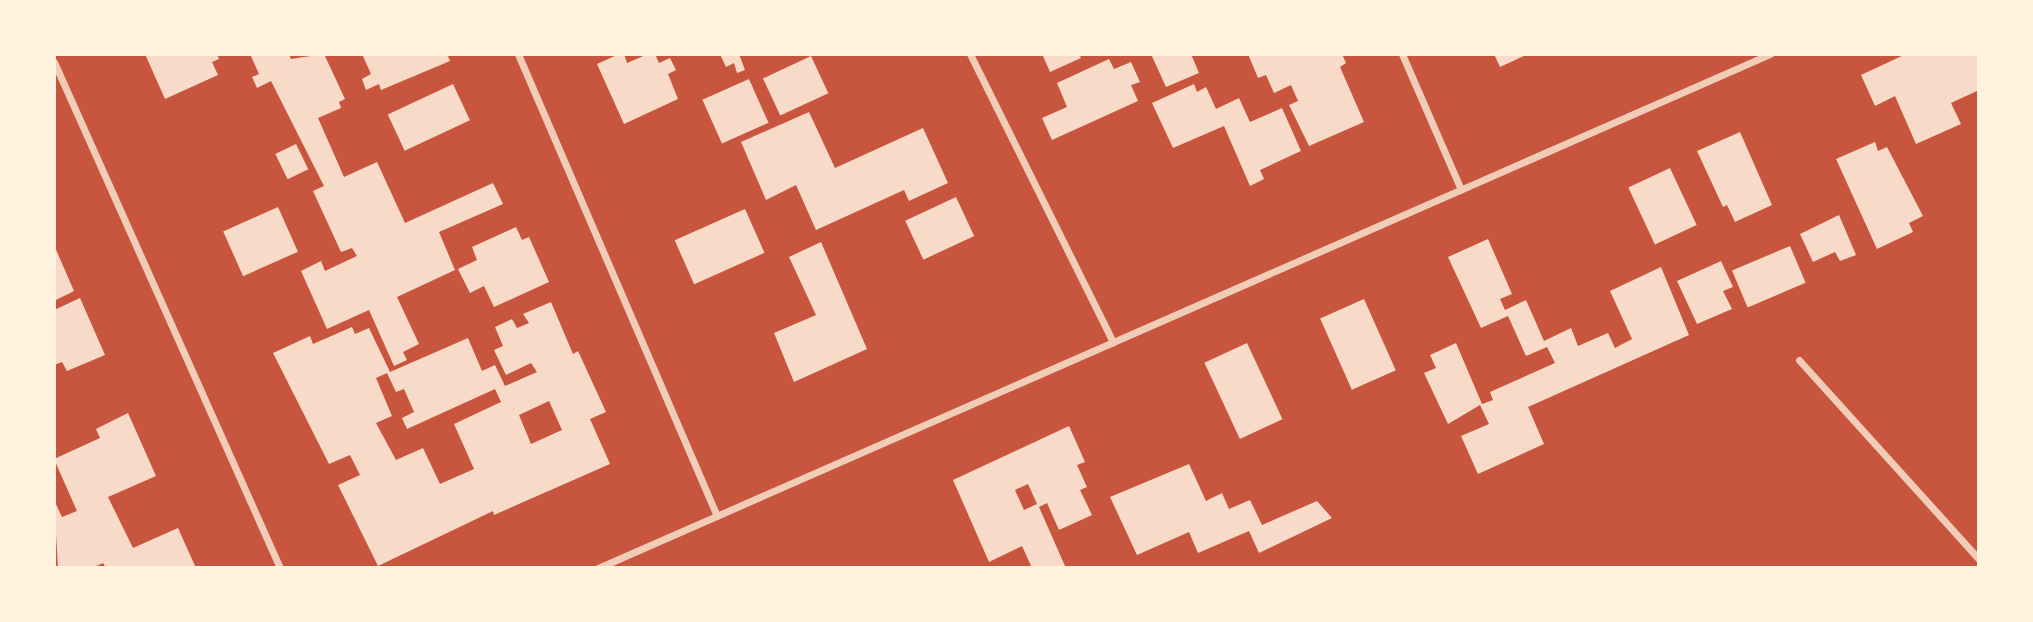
<!DOCTYPE html>
<style>
body{margin:0}
#map{position:relative;width:2033px;height:622px;overflow:hidden;background:#c8553d;font-family:"PT Sans",sans-serif}
div>[style]{position:absolute}
[style*='--x']{left:calc(var(--x)*1px);top:calc(var(--y)*1px);width:calc(var(--w)*1px);rotate:calc(var(--a)*1deg)}
.building>*{inset:0;background:#f7dbc8;transform-origin:0 0}
.minor>*{height:7px;margin:-3.5px;padding:0 3.5px;transform-origin:3.5px;border-radius:3.5px;background:#f1ccb7}
span{translate:-50% -50%;white-space:nowrap;text-align:center;line-height:1.15;-webkit-text-stroke:5px #fff3e0;paint-order:stroke}
.frame{position:absolute;inset:0;border:56px solid #fff3e0;pointer-events:none}
</style>
<div id="map">
<div class="building">
<i style="clip-path:polygon(145px 54px,217px 54px,219px 59px,212px 62px,218px 75px,165px 99px)"></i>
<i style="clip-path:polygon(250px 54px,289px 54px,291px 59px,324px 54px,345px 99px,339px 102px,341px 108px,318px 118px,344px 177px,377px 162px,405px 223px,493px 183px,503px 204px,439px 232px,455px 270px,397px 297px,419px 344px,403px 352px,407px 360px,394px 366px,369px 310px,327px 329px,301px 271px,321px 261px,325px 271px,357px 256px,352px 248px,341px 252px,313px 191px,324px 186px,271px 81px,257px 88px,252px 77px,259px 74px)"></i>
<i style="clip-path:polygon(362px 54px,447px 54px,450px 61px,381px 90px,379px 84px,366px 90px,362px 79px,371px 74px)"></i>
<i style="clip-path:polygon(619px 54px,624px 54px,627px 63px,648px 54px,655px 54px,659px 63px,670px 58px,676px 70px,668px 74px,678px 99px,624px 124px,597px 64px)"></i>
<i style="clip-path:polygon(720px 54px,739px 54px,745px 70px,737px 73px,734px 63px,726px 67px)"></i>
<i style="clip-path:polygon(1042px 54px,1079px 54px,1081px 58px,1050px 72px)"></i>
<i style="clip-path:polygon(1151px 54px,1191px 54px,1199px 73px,1166px 87px)"></i>
<i style="clip-path:polygon(1248px 54px,1342px 54px,1346px 63px,1340px 67px,1364px 122px,1309px 146px,1289px 105px,1298px 101px,1291px 85px,1274px 93px,1266px 75px,1258px 78px)"></i>
<i style="clip-path:polygon(1494px 54px,1528px 54px,1500px 67px)"></i>
<i style="clip-path:polygon(1906px 54px,1979px 54px,1979px 90px,1951px 103px,1961px 124px,1916px 144px,1895px 96px,1875px 106px,1861px 75px)"></i>
<i style="left:811px;top:56px;width:41px;height:53px;rotate:65deg"></i>
<i style="clip-path:polygon(1109px 59px,1114px 69px,1131px 62px,1140px 82px,1131px 85px,1138px 101px,1052px 140px,1042px 118px,1067px 107px,1057px 83px)"></i>
<i style="left:749px;top:79px;width:48px;height:51px;rotate:66deg"></i>
<i style="left:453px;top:84px;width:40px;height:72px;rotate:65deg"></i>
<i style="clip-path:polygon(1194px 84px,1197px 92px,1206px 87px,1216px 109px,1239px 98px,1250px 122px,1282px 108px,1301px 151px,1260px 170px,1264px 179px,1250px 186px,1224px 126px,1173px 148px,1152px 103px)"></i>
<i style="clip-path:polygon(809px 112px,835px 168px,923px 128px,948px 183px,909px 201px,904px 190px,816px 230px,796px 185px,766px 200px,741px 142px)"></i>
<i style="clip-path:polygon(1740px 132px,1772px 205px,1735px 222px,1727px 205px,1723px 207px,1697px 151px)"></i>
<i style="clip-path:polygon(1875px 142px,1878px 151px,1887px 147px,1923px 216px,1909px 223px,1913px 232px,1877px 249px,1836px 159px)"></i>
<i style="left:296px;top:144px;width:28px;height:23px;rotate:64deg"></i>
<i style="left:1670px;top:168px;width:63px;height:46px;rotate:65deg"></i>
<i style="left:956px;top:197px;width:43px;height:56px;rotate:65deg"></i>
<i style="left:278px;top:207px;width:49px;height:60px;rotate:66deg"></i>
<i style="left:745px;top:209px;width:48px;height:77px;rotate:66deg"></i>
<i style="clip-path:polygon(1839px 215px,1856px 255px,1840px 261px,1835px 252px,1813px 262px,1800px 234px)"></i>
<i style="clip-path:polygon(516px 227px,522px 240px,529px 237px,549px 282px,494px 307px,484px 286px,470px 293px,458px 269px,477px 260px,472px 247px)"></i>
<i style="clip-path:polygon(1488px 239px,1512px 294px,1500px 299px,1505px 310px,1526px 300px,1544px 341px,1571px 328px,1578px 346px,1608px 333px,1615px 348px,1632px 339px,1610px 291px,1661px 267px,1689px 335px,1528px 407px,1544px 444px,1478px 474px,1461px 436px,1489px 424px,1480px 405px,1448px 424px,1424px 373px,1436px 368px,1430px 355px,1456px 343px,1482px 404px,1493px 400px,1490px 392px,1555px 363px,1547px 347px,1526px 356px,1508px 316px,1481px 328px,1448px 257px)"></i>
<i style="clip-path:polygon(821px 242px,867px 349px,794px 382px,774px 333px,816px 315px,789px 257px)"></i>
<i style="clip-path:polygon(54px 245px,74px 291px,54px 301px)"></i>
<i style="left:1790px;top:246px;width:40px;height:63px;rotate:67deg"></i>
<i style="clip-path:polygon(1721px 261px,1733px 287px,1723px 291px,1732px 309px,1697px 324px,1677px 281px)"></i>
<i style="clip-path:polygon(80px 298px,105px 355px,67px 371px,62px 362px,54px 365px,54px 310px)"></i>
<i style="left:1364px;top:299px;width:78px;height:48px;rotate:66deg"></i>
<i style="clip-path:polygon(evenodd,551px 302px,573px 354px,578px 351px,606px 412px,590px 419px,610px 464px,494px 515px,493px 511px,378px 566px,338px 485px,360px 475px,350px 455px,329px 464px,273px 353px,310px 336px,313px 344px,352px 327px,355px 334px,369px 328px,390px 372px,468px 338px,482px 371px,495px 365px,505px 386px,537px 372px,531px 363px,506px 375px,494px 350px,503px 346px,495px 327px,512px 319px,517px 328px,529px 323px,523px 314px,551px 302px,387px 373px,396px 392px,404px 389px,414px 412px,402px 418px,407px 429px,495px 389px,501px 402px,454px 424px,474px 469px,440px 484px,423px 448px,396px 460px,376px 423px,392px 416px,376px 378px,387px 373px,551px 302px,549px 401px,562px 430px,531px 444px,519px 415px,549px 401px)"></i>
<i style="left:1247px;top:343px;width:84px;height:47px;rotate:65deg"></i>
<i style="clip-path:polygon(128px 413px,156px 476px,108px 497px,133px 548px,178px 528px,196px 568px,106px 568px,103px 563px,92px 568px,58px 568px,54px 500px,62px 517px,77px 511px,54px 459px,100px 438px,96px 429px)"></i>
<i style="clip-path:polygon(evenodd,1069px 426px,1085px 462px,1077px 465px,1087px 487px,1080px 490px,1092px 515px,1059px 530px,1047px 503px,1039px 507px,1065px 566px,1032px 568px,1022px 546px,989px 562px,953px 480px,1069px 426px,1028px 484px,1037px 504px,1024px 510px,1015px 490px,1028px 484px)"></i>
<i style="clip-path:polygon(1189px 464px,1206px 501px,1222px 493px,1229px 509px,1250px 500px,1262px 525px,1317px 501px,1332px 518px,1259px 553px,1249px 531px,1198px 553px,1189px 532px,1137px 555px,1110px 497px)"></i>
</div>
<div class="minor">
<i style="--x:518;--y:54;--w:503;--a:66.7"></i>
<i style="--x:970;--y:54;--w:322;--a:63.6"></i>
<i style="--x:1402;--y:54;--w:148;--a:66.5"></i>
<i style="--x:54;--y:62;--w:554;--a:65.93"></i>
<i style="--x:1799;--y:360;--w:268;--a:47.9"></i>
<i style="--x:598;--y:568;--w:1280;--a:-23.68"></i>
</div>
<div class="frame"></div>
</div>
